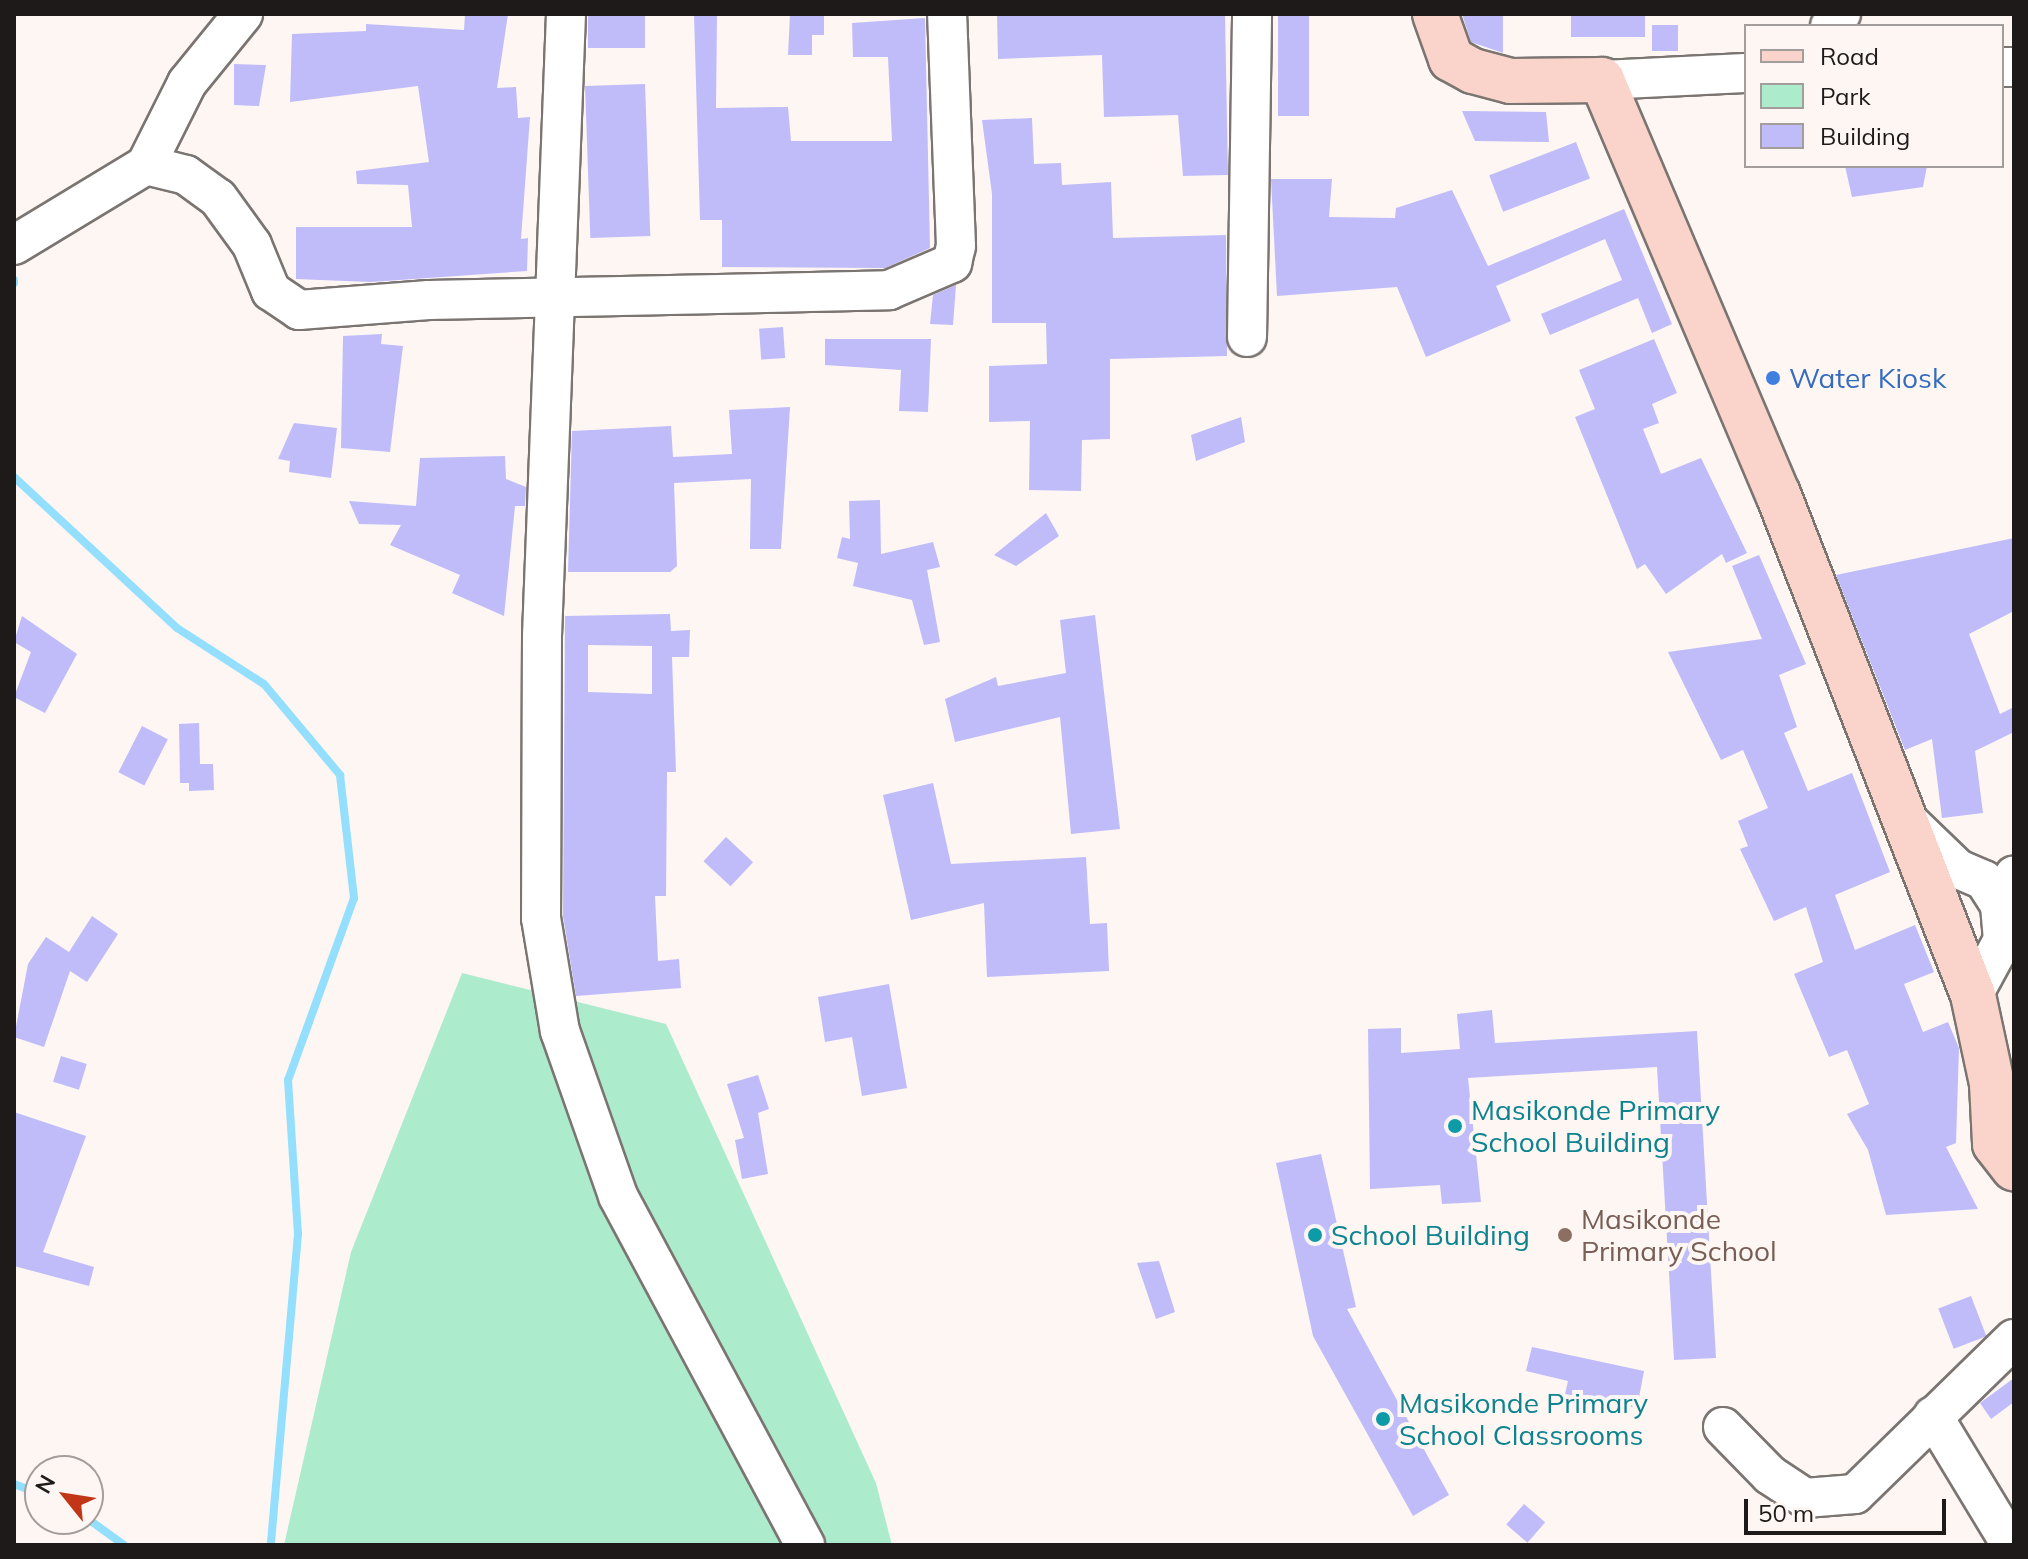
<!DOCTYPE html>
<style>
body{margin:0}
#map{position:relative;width:2028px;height:1559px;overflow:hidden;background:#fdf6f3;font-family:Mulish,sans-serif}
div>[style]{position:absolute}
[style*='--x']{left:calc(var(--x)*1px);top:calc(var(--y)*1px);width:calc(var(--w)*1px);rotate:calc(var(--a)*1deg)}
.green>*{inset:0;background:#adebcd}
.stream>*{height:8px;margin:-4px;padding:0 4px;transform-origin:4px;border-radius:4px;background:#94dffe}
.building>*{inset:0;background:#bfbcf9;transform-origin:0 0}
.roads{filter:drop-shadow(2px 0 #7b7572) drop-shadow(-2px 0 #7b7572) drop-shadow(0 2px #7b7572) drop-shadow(0 -2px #7b7572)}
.minor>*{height:38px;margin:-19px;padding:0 19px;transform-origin:19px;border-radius:19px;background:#fff}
.major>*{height:44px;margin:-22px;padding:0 22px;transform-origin:22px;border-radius:22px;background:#fad4cb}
.dots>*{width:22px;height:22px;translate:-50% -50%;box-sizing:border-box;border:4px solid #fdf6f3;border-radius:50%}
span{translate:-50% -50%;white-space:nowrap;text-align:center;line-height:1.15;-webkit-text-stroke:8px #fdf6f3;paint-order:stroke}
.shop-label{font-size:28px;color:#366cbe}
.left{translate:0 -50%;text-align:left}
.culture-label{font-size:28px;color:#0d838f}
.education-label{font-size:28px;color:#785e54}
.frame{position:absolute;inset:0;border:16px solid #1d1a19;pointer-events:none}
.legend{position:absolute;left:1744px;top:24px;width:260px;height:144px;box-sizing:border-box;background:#fdf6f3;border:2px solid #a39e9c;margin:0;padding:10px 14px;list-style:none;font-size:24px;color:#1d1a19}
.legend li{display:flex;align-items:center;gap:16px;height:40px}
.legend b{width:40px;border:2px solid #a39e9c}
.north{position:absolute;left:24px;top:1455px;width:80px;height:80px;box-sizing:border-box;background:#fdf6f3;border:2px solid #a39e9c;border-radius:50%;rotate:300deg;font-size:22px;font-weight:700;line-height:32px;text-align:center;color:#1d1a19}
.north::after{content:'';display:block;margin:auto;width:28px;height:36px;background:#c13616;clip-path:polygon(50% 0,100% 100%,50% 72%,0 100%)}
.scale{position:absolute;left:1744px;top:1499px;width:202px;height:36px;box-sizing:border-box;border:4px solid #1d1a19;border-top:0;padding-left:10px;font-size:24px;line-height:28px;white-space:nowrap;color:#1d1a19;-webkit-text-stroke:6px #fdf6f3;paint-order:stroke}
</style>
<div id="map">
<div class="green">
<i style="clip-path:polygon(462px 973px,666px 1024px,876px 1483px,892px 1545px,284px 1545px,351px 1252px)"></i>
</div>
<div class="stream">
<i style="--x:14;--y:280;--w:3;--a:90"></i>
<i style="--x:14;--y:477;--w:222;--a:42.8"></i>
<i style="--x:177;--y:628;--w:103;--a:32.8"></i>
<i style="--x:264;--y:684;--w:119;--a:50.1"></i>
<i style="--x:340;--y:775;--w:124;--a:83.5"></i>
<i style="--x:354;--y:898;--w:194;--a:109.9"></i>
<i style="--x:288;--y:1080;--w:154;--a:86.3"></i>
<i style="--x:298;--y:1234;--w:312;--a:95"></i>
<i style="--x:14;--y:1484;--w:28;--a:21"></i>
<i style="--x:88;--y:1519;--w:44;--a:35.8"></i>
</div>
<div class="building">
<i style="clip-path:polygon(465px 14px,508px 14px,497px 88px,516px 87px,518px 118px,530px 117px,521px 239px,528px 238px,527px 271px,371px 282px,296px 279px,296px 227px,412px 227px,408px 185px,357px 184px,356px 171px,429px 162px,418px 86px,290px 102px,292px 34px,366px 31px,366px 24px,464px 30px)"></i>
<i style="left:588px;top:14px;width:57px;height:34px"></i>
<i style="clip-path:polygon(694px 14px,717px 14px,716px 108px,788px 107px,791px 141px,892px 141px,888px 57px,853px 57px,852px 23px,925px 18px,930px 248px,885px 268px,722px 267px,722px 220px,700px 220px)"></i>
<i style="clip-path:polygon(790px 14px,824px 14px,824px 35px,812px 35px,812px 55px,788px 55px)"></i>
<i style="clip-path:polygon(997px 14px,1225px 14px,1228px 175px,1183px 176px,1178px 115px,1104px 117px,1102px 55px,998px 59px)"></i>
<i style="left:1278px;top:14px;width:31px;height:102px"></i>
<i style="clip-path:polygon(1462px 14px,1503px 15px,1503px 53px,1471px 42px)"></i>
<i style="left:1571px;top:14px;width:74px;height:23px"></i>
<i style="left:1652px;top:25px;width:26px;height:26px"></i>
<i style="clip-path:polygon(234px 64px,266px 65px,259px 106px,234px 105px)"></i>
<i style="left:645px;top:84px;width:152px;height:60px;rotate:88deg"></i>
<i style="clip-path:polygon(1462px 111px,1546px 112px,1549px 142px,1475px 141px)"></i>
<i style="clip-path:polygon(1032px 118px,1034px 164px,1061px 163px,1062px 185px,1111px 182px,1113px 238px,1226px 235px,1227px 356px,1110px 359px,1110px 439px,1082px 440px,1081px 491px,1029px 490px,1030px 421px,989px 422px,989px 366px,1047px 364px,1046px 323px,992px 323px,992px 194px,982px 120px)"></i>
<i style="left:1576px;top:142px;width:39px;height:93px;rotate:69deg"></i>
<i style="clip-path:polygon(1845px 166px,1927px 166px,1923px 187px,1852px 197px)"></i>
<i style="clip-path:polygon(1271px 179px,1332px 179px,1329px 217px,1395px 218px,1396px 208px,1452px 190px,1488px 266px,1624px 209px,1672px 324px,1652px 333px,1638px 298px,1550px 335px,1541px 314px,1622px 280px,1605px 239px,1496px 286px,1511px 321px,1426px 357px,1397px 287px,1277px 296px)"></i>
<i style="clip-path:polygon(956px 285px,953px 325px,930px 324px,933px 295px)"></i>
<i style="left:783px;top:327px;width:31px;height:24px;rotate:86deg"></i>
<i style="clip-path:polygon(382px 334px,381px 344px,403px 346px,390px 452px,341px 448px,343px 336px)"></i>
<i style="clip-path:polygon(825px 339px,931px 339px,928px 412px,899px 411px,901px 370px,825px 365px)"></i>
<i style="clip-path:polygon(1654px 339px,1677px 393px,1652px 404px,1659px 423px,1643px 429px,1661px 474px,1701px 458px,1747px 553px,1726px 563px,1722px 554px,1666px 594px,1645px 564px,1637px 569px,1575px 417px,1595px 409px,1579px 370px)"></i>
<i style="clip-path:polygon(790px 407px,781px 549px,750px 549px,751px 479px,674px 483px,677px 566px,670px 572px,568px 572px,572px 431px,671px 426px,673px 457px,732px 454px,729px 410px)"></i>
<i style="clip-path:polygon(1241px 417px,1245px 442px,1196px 461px,1191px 435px)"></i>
<i style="clip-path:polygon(294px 423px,337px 428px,331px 478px,289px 472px,290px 461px,278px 459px)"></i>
<i style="clip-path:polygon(505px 456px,506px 479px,526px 487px,525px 506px,515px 506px,504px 616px,452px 593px,460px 575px,390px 545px,401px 525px,359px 524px,349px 501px,416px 506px,420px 458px)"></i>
<i style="clip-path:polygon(880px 500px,881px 554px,933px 542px,940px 567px,927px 570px,940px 642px,924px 645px,912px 600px,853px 586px,858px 563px,837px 558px,842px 537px,850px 539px,849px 501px)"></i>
<i style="clip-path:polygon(1046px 513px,1059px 536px,1016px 566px,994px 555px)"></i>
<i style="clip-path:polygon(2014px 538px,2014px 611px,1969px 634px,2000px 714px,2014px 707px,2014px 732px,1975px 751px,1983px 813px,1942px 818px,1932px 739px,1905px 750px,1836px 575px)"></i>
<i style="clip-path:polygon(1759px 555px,1806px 664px,1779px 675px,1797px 727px,1784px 733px,1808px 791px,1852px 773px,1890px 872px,1835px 895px,1855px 950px,1915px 925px,1934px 972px,1904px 984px,1923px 1032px,1948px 1022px,1959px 1048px,1956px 1143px,1946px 1147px,1978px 1209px,1886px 1215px,1868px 1150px,1847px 1114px,1869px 1104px,1847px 1050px,1829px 1057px,1794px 974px,1823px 962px,1806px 907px,1774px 921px,1740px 849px,1748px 846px,1738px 821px,1768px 808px,1743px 750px,1721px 760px,1668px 652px,1762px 639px,1732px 566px)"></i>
<i style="clip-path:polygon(evenodd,670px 614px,671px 631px,690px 630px,689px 657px,672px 657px,676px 772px,667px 772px,666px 896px,655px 896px,658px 961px,679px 959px,681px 988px,576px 996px,563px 916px,565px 616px,670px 614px,588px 645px,652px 646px,652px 694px,588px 692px,588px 645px)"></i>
<i style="clip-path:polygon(1095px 615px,1120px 829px,1071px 834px,1060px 717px,955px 742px,945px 699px,996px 677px,998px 686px,1066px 673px,1060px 620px)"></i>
<i style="clip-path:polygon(22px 616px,77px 654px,45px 713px,14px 697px,31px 652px,14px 642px)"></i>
<i style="clip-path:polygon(199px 723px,200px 764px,213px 764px,214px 790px,189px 791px,189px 783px,180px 783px,179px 724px)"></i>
<i style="left:142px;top:726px;width:29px;height:52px;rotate:27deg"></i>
<i style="clip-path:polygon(933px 783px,951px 864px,1086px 857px,1090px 924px,1107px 923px,1109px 971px,987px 977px,984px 903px,911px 920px,883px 795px)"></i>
<i style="left:726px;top:837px;width:37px;height:33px;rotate:43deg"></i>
<i style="clip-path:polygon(92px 916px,118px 934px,87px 982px,70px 971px,44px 1047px,14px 1037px,28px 964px,46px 937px,69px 952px)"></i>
<i style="clip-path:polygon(889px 984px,907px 1088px,862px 1096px,852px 1037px,825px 1042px,818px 997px)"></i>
<i style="clip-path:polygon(1492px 1010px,1495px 1043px,1697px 1031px,1716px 1358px,1674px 1360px,1657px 1067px,1468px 1078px,1481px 1202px,1442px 1204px,1440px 1185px,1370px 1189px,1368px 1029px,1401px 1028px,1401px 1053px,1460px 1049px,1457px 1014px)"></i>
<i style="left:61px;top:1056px;width:27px;height:27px;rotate:17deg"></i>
<i style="clip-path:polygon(758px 1075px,769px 1109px,758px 1113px,768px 1174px,742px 1179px,735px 1140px,744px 1138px,727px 1084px)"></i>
<i style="clip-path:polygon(14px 1112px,86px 1136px,43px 1252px,94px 1267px,89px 1286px,14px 1266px)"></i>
<i style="clip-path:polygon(1321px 1154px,1356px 1307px,1347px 1309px,1449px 1495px,1413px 1516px,1313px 1336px,1276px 1163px)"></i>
<i style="clip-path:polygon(1159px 1261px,1175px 1312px,1156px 1319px,1137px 1263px)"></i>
<i style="left:1971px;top:1296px;width:43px;height:35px;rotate:69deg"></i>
<i style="clip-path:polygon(1532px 1347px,1644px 1371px,1637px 1408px,1565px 1394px,1568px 1381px,1526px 1371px)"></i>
<i style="clip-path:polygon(2014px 1378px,2014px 1402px,1991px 1419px,1980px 1403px)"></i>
<i style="left:1524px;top:1504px;width:28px;height:27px;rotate:41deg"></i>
</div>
<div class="roads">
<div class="minor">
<i style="--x:566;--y:14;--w:622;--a:92.21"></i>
<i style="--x:542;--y:636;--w:282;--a:90.2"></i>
<i style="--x:541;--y:918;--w:115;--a:80.5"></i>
<i style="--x:560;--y:1031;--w:175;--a:70.6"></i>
<i style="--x:618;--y:1196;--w:396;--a:61.8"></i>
<i style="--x:1830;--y:26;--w:16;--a:-47"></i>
<i style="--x:2002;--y:67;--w:12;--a:0"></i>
<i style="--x:1602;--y:80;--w:144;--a:-2.8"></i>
<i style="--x:146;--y:165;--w:92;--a:-63.4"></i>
<i style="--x:187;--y:83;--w:89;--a:-50.9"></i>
<i style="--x:14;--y:245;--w:154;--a:-31.2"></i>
<i style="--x:146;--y:165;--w:41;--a:14"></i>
<i style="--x:186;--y:175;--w:39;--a:36"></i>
<i style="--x:218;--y:198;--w:58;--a:54.1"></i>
<i style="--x:252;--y:245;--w:50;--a:67.6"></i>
<i style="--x:271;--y:291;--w:34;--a:34"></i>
<i style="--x:299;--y:310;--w:130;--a:-4.4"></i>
<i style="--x:429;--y:300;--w:460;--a:-1.2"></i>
<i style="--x:889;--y:290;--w:69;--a:-23.2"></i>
<i style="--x:952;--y:263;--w:17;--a:-77"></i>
<i style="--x:956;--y:246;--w:232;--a:-92.2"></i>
<i style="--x:1247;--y:337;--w:323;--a:-89.1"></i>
<i style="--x:1907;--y:820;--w:71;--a:43.9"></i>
<i style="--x:1958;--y:869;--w:28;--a:23"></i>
<i style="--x:1984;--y:880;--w:56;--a:57.4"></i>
<i style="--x:1973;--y:995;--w:63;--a:-61.4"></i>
<i style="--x:2003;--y:940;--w:38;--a:-95"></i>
<i style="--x:2000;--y:902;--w:30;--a:-62"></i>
<i style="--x:1933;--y:1416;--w:151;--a:58.8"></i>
<i style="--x:1723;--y:1427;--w:67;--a:45.6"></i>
<i style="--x:1770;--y:1475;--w:42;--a:33.3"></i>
<i style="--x:1805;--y:1498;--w:50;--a:-4.6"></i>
<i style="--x:1855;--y:1494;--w:222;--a:-44.3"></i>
</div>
<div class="major">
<i style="--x:1435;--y:14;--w:48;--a:70.4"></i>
<i style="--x:1451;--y:59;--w:25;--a:29"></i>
<i style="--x:1473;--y:71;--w:39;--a:15"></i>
<i style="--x:1511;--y:81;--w:91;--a:-0.6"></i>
<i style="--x:1602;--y:80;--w:450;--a:67"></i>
<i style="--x:1778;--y:494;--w:538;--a:68.73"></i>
<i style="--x:1973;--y:995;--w:91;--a:77.9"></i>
<i style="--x:1992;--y:1084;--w:60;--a:87.1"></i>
<i style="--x:1995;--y:1144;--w:31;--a:52"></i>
</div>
</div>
<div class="dots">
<i style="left:1773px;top:378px;background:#3f7fe0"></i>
<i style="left:1455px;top:1126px;background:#0f9aa8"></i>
<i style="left:1315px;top:1235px;background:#0f9aa8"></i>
<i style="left:1565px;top:1235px;background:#8d6e63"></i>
<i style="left:1383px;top:1419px;background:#0f9aa8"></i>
</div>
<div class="shop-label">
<span class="left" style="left:1789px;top:378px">Water Kiosk</span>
</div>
<div class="culture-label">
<span class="left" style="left:1471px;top:1126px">Masikonde Primary<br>School Building</span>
<span class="left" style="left:1331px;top:1235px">School Building</span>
<span class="left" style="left:1399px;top:1419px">Masikonde Primary<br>School Classrooms</span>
</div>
<div class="education-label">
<span class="left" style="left:1581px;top:1235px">Masikonde<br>Primary School</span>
</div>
<div class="frame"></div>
<ul class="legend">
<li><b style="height:10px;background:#fad4cb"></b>Road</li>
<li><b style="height:22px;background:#adebcd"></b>Park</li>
<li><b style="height:22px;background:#bfbcf9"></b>Building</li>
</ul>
<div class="north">N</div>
<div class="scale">50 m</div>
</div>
